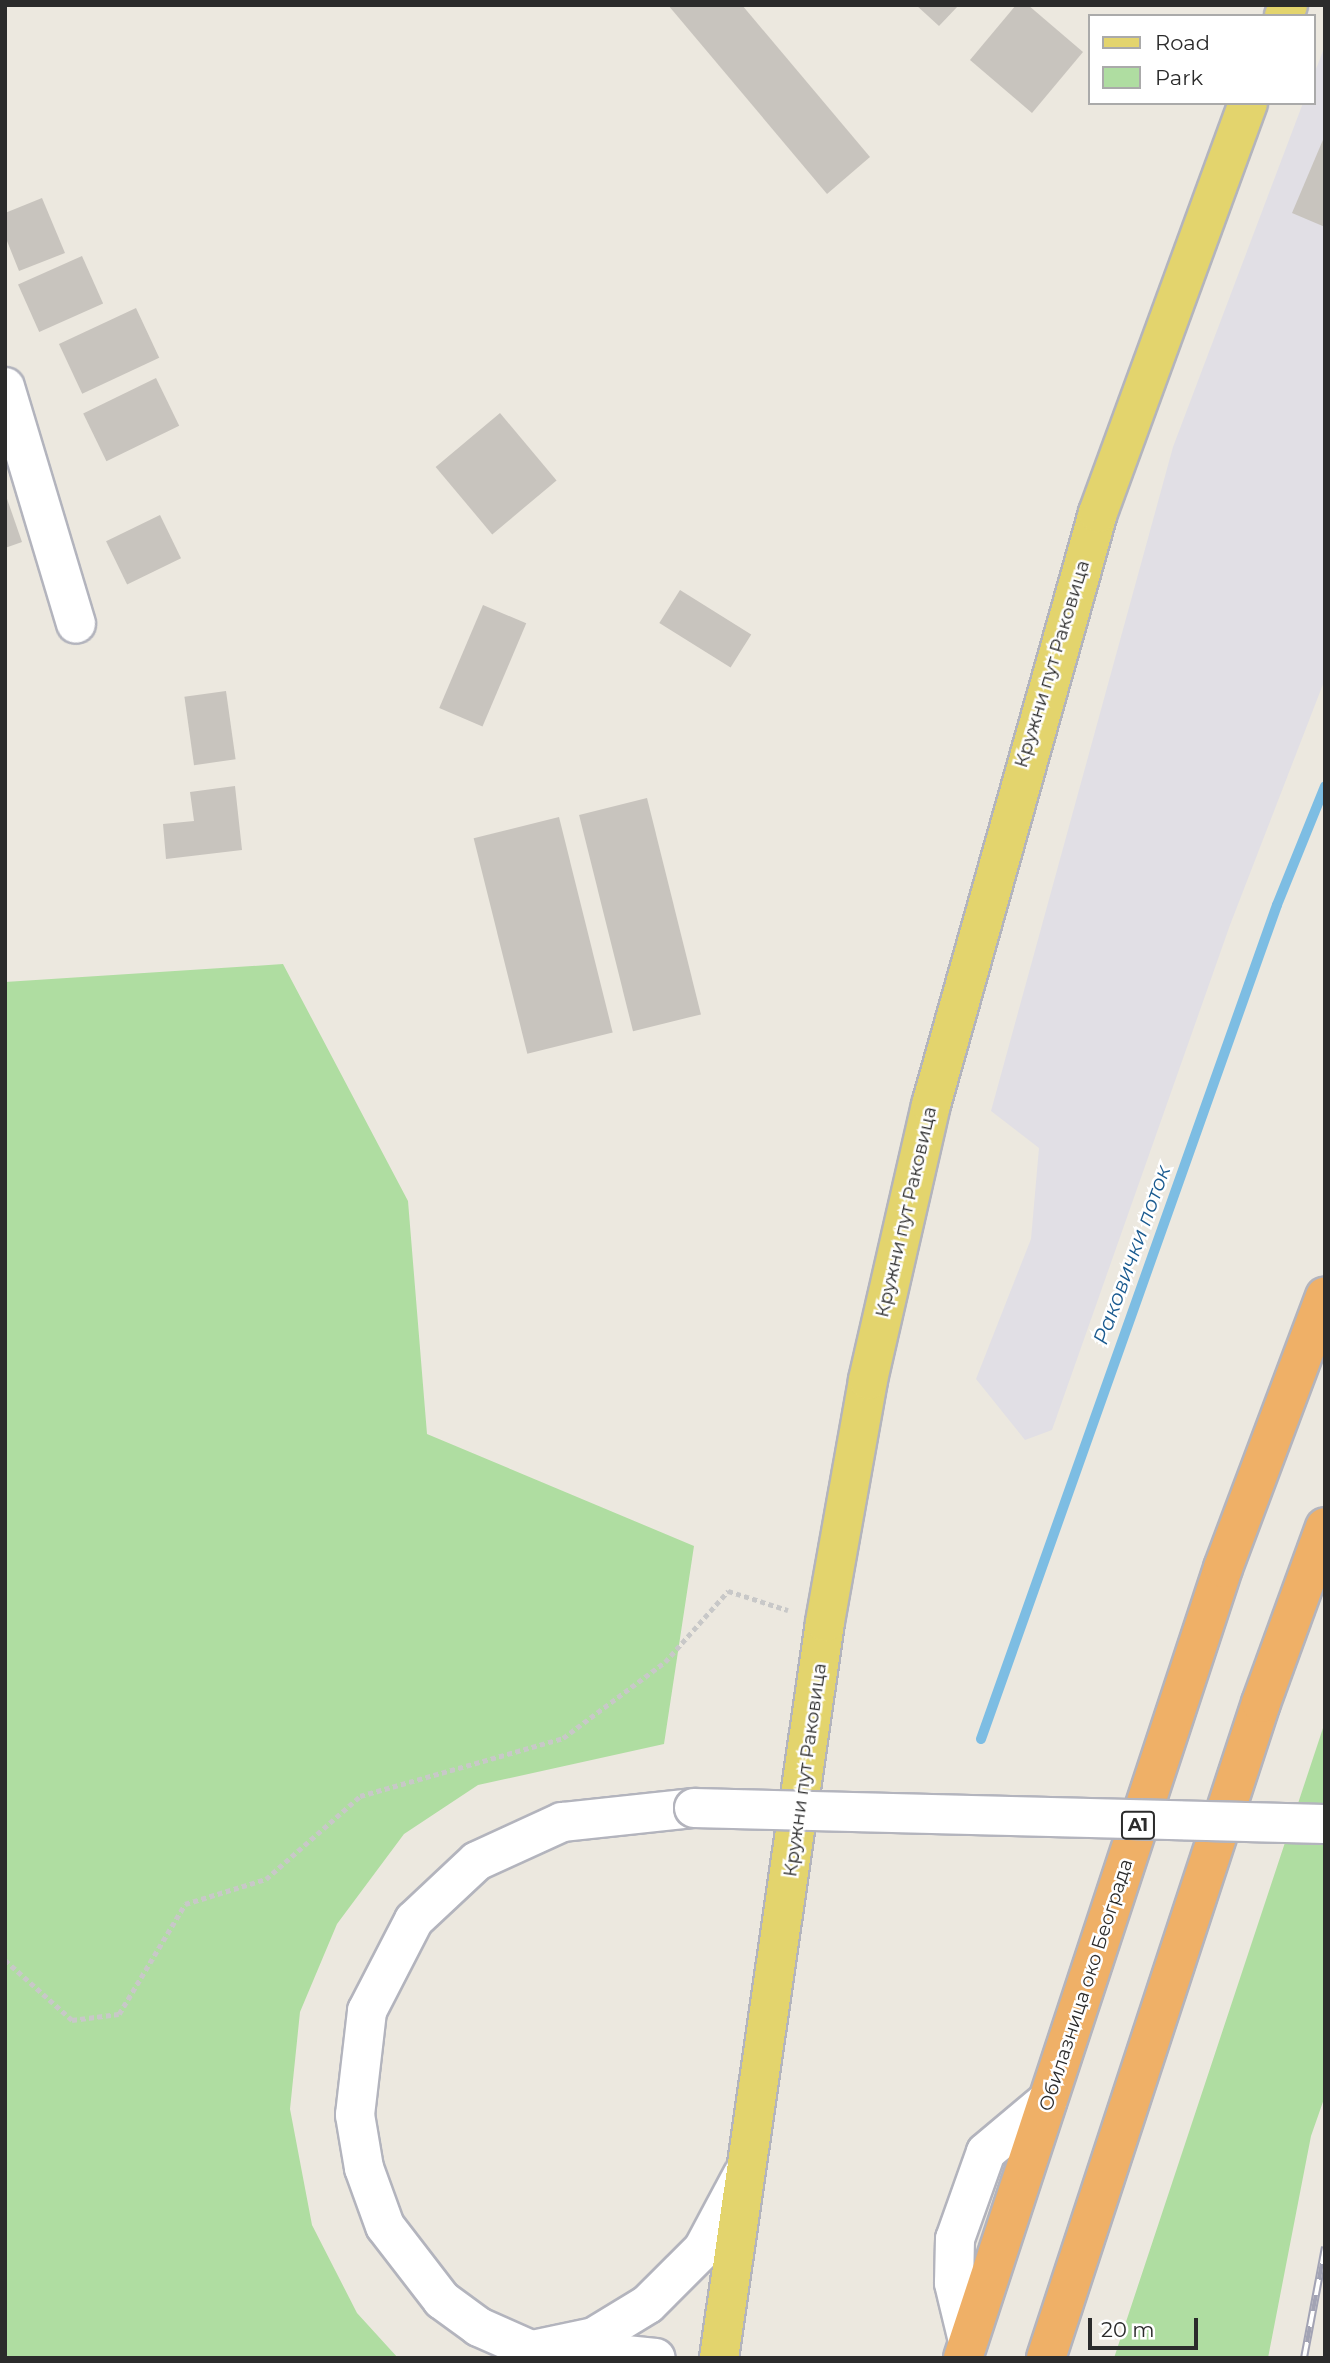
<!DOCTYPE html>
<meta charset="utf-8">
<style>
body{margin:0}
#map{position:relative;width:1330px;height:2363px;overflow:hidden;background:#ece8df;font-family:Montserrat,sans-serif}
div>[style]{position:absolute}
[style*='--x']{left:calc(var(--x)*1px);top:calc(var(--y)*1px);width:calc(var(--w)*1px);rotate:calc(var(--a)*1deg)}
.industrial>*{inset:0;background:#e1dfe5}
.green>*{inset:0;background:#afdda1}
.stream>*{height:10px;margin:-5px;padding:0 5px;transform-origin:5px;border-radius:5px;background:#7dbde3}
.building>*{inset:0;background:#c8c4be;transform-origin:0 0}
.path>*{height:4.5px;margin-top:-2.25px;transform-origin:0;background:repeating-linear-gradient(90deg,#c8c8c8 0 5px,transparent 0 8.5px)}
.roads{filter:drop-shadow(2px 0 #b3b4bd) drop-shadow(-2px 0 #b3b4bd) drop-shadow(0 2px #b3b4bd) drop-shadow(0 -2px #b3b4bd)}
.minor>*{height:38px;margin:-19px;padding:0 19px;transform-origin:19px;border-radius:19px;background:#fff}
.major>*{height:38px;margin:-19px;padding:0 19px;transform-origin:19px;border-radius:19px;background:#e3d46d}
.highway>*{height:38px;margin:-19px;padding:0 19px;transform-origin:19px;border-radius:19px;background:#efb067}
.rail>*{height:8px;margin-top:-4px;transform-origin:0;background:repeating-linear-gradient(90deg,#fff 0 16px,#a2a3b4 0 32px);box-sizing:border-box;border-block:2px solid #a2a3b4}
.bridges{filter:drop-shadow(2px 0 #b3b4bd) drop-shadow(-2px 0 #b3b4bd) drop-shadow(0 2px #b3b4bd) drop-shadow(0 -2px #b3b4bd)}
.minor-bridge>*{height:38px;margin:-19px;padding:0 19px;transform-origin:19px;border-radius:19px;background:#fff}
span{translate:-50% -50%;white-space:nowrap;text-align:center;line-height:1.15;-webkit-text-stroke:5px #fff;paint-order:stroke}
.shield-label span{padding:2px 5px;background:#fff;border:2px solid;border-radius:5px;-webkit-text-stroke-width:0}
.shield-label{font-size:18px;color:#2b2b2b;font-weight:700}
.street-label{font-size:19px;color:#2b2b2b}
.water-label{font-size:21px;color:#1b5b90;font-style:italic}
.frame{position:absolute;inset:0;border:7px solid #2b2b2b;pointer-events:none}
.legend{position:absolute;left:1088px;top:14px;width:228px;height:91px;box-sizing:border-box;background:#fff;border:2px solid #aaa;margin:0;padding:9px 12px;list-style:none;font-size:21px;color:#2b2b2b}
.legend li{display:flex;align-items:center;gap:14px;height:35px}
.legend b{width:35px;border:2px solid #aaa}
.scale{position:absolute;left:1088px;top:2318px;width:110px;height:32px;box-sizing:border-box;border:4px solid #2b2b2b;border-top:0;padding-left:9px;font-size:21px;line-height:24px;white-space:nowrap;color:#2b2b2b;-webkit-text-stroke:5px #fff;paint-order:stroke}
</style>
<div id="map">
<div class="industrial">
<i style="clip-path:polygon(1325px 46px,1325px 679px,1230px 925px,1052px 1430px,1025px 1440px,976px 1379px,1031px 1239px,1039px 1148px,991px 1111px,1173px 447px,1303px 103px,1314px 103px,1314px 74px)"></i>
</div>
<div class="green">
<i style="clip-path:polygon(283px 964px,408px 1201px,427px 1434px,694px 1546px,664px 1744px,478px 1785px,404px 1834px,337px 1924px,300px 2012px,290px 2109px,312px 2225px,357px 2313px,398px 2358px,5px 2358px,5px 982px)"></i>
<i style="clip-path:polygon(1325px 1722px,1325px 2096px,1311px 2136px,1268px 2358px,1114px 2358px)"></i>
</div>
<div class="stream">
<i style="--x:981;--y:1739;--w:885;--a:-70.46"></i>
<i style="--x:1277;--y:905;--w:128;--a:-68"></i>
</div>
<div class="building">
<i style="clip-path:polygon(668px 5px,742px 5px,870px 157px,827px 194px)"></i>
<i style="clip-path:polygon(916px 5px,959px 5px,939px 26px)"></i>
<i style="clip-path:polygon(1016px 5px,1028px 5px,1083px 52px,1032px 113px,970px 60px)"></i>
<i style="clip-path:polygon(1325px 135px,1325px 227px,1292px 213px)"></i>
<i style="clip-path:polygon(42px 198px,65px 253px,19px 271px,5px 236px,5px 213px)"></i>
<i style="left:82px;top:256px;width:52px;height:70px;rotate:66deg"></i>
<i style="left:136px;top:308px;width:55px;height:85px;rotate:65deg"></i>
<i style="left:156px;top:378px;width:53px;height:81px;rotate:64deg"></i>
<i style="left:500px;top:413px;width:88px;height:84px;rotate:50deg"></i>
<i style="clip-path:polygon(5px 493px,22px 542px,5px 548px)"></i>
<i style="left:160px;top:515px;width:48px;height:60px;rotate:64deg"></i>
<i style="left:680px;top:590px;width:84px;height:39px;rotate:32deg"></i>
<i style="left:483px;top:605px;width:47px;height:112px;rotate:23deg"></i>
<i style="left:226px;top:691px;width:69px;height:42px;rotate:82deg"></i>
<i style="clip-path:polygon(235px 786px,242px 850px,166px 859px,163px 824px,194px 821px,190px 792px)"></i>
<i style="left:647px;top:798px;width:223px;height:70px;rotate:76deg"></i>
<i style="left:559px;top:817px;width:222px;height:88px;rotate:76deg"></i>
</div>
<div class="path">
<i style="--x:5;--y:1960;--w:90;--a:41.8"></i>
<i style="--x:72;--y:2020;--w:47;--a:-7.3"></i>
<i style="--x:119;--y:2014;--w:128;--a:-59"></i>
<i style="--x:185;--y:1904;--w:85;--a:-17.2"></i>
<i style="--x:266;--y:1879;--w:125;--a:-41.4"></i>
<i style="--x:360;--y:1796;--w:211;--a:-15.9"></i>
<i style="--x:563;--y:1738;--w:127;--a:-36.7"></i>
<i style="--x:665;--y:1662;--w:95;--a:-48.4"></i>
<i style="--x:728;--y:1591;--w:63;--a:17.6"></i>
</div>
<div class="roads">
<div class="minor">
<i style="--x:5;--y:387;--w:247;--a:73.3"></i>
<i style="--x:968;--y:2341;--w:60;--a:-103.6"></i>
<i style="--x:954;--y:2283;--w:44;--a:-88.7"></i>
<i style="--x:955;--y:2239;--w:92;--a:-70.4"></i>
<i style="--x:986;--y:2152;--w:80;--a:-39.9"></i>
<i style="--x:532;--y:2350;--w:63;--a:-11.8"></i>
<i style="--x:594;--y:2337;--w:63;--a:-31.4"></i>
<i style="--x:648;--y:2304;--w:78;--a:-45"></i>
<i style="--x:703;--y:2249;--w:83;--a:-61.9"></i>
<i style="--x:576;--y:2350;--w:80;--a:5.7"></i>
<i style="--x:549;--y:2358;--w:77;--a:-156.1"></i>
<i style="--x:479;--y:2327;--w:46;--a:-143.9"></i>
<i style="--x:442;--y:2300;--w:93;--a:-127.6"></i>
<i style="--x:385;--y:2226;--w:62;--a:-109.9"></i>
<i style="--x:364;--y:2168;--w:54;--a:-99.6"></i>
<i style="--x:355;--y:2115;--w:105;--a:-83.4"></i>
<i style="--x:367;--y:2011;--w:102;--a:-62.7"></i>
<i style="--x:414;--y:1920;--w:86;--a:-43.1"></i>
<i style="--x:477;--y:1861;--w:94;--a:-24.6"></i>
<i style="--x:562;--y:1822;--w:133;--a:-6.1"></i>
</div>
<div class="major">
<i style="--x:1284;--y:16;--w:12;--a:-70"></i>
<i style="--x:719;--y:2358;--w:744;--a:-81.8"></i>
<i style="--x:825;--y:1622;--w:246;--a:-79.9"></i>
<i style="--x:868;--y:1380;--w:282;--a:-77.1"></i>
<i style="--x:931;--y:1105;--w:615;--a:-74.25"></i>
<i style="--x:1098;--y:513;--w:437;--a:-69.9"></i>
</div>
<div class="highway">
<i style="--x:963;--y:2358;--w:832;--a:-71.78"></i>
<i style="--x:1223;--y:1568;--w:290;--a:-69.4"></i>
<i style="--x:1046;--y:2358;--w:689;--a:-71.83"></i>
<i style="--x:1261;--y:1703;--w:187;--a:-70"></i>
</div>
</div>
<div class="rail">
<i style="--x:1304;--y:2358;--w:113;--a:-79.3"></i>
</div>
<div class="bridges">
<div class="minor-bridge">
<i style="--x:694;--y:1808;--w:631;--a:1.45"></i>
</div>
</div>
<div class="shield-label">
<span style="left:1138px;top:1825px">A1</span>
</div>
<div class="street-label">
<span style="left:1052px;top:664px;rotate:-73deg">Кружни пут Раковица</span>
<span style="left:906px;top:1212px;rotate:-77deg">Кружни пут Раковица</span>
<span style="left:805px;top:1770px;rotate:-82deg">Кружни пут Раковица</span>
<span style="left:1086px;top:1985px;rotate:-72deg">Обилазница око Београда</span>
</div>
<div class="water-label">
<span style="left:1132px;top:1255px;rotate:-70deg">Раковички поток</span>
</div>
<div class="frame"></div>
<ul class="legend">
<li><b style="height:9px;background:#e3d46d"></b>Road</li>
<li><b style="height:19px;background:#afdda1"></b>Park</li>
</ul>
<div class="scale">20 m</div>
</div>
